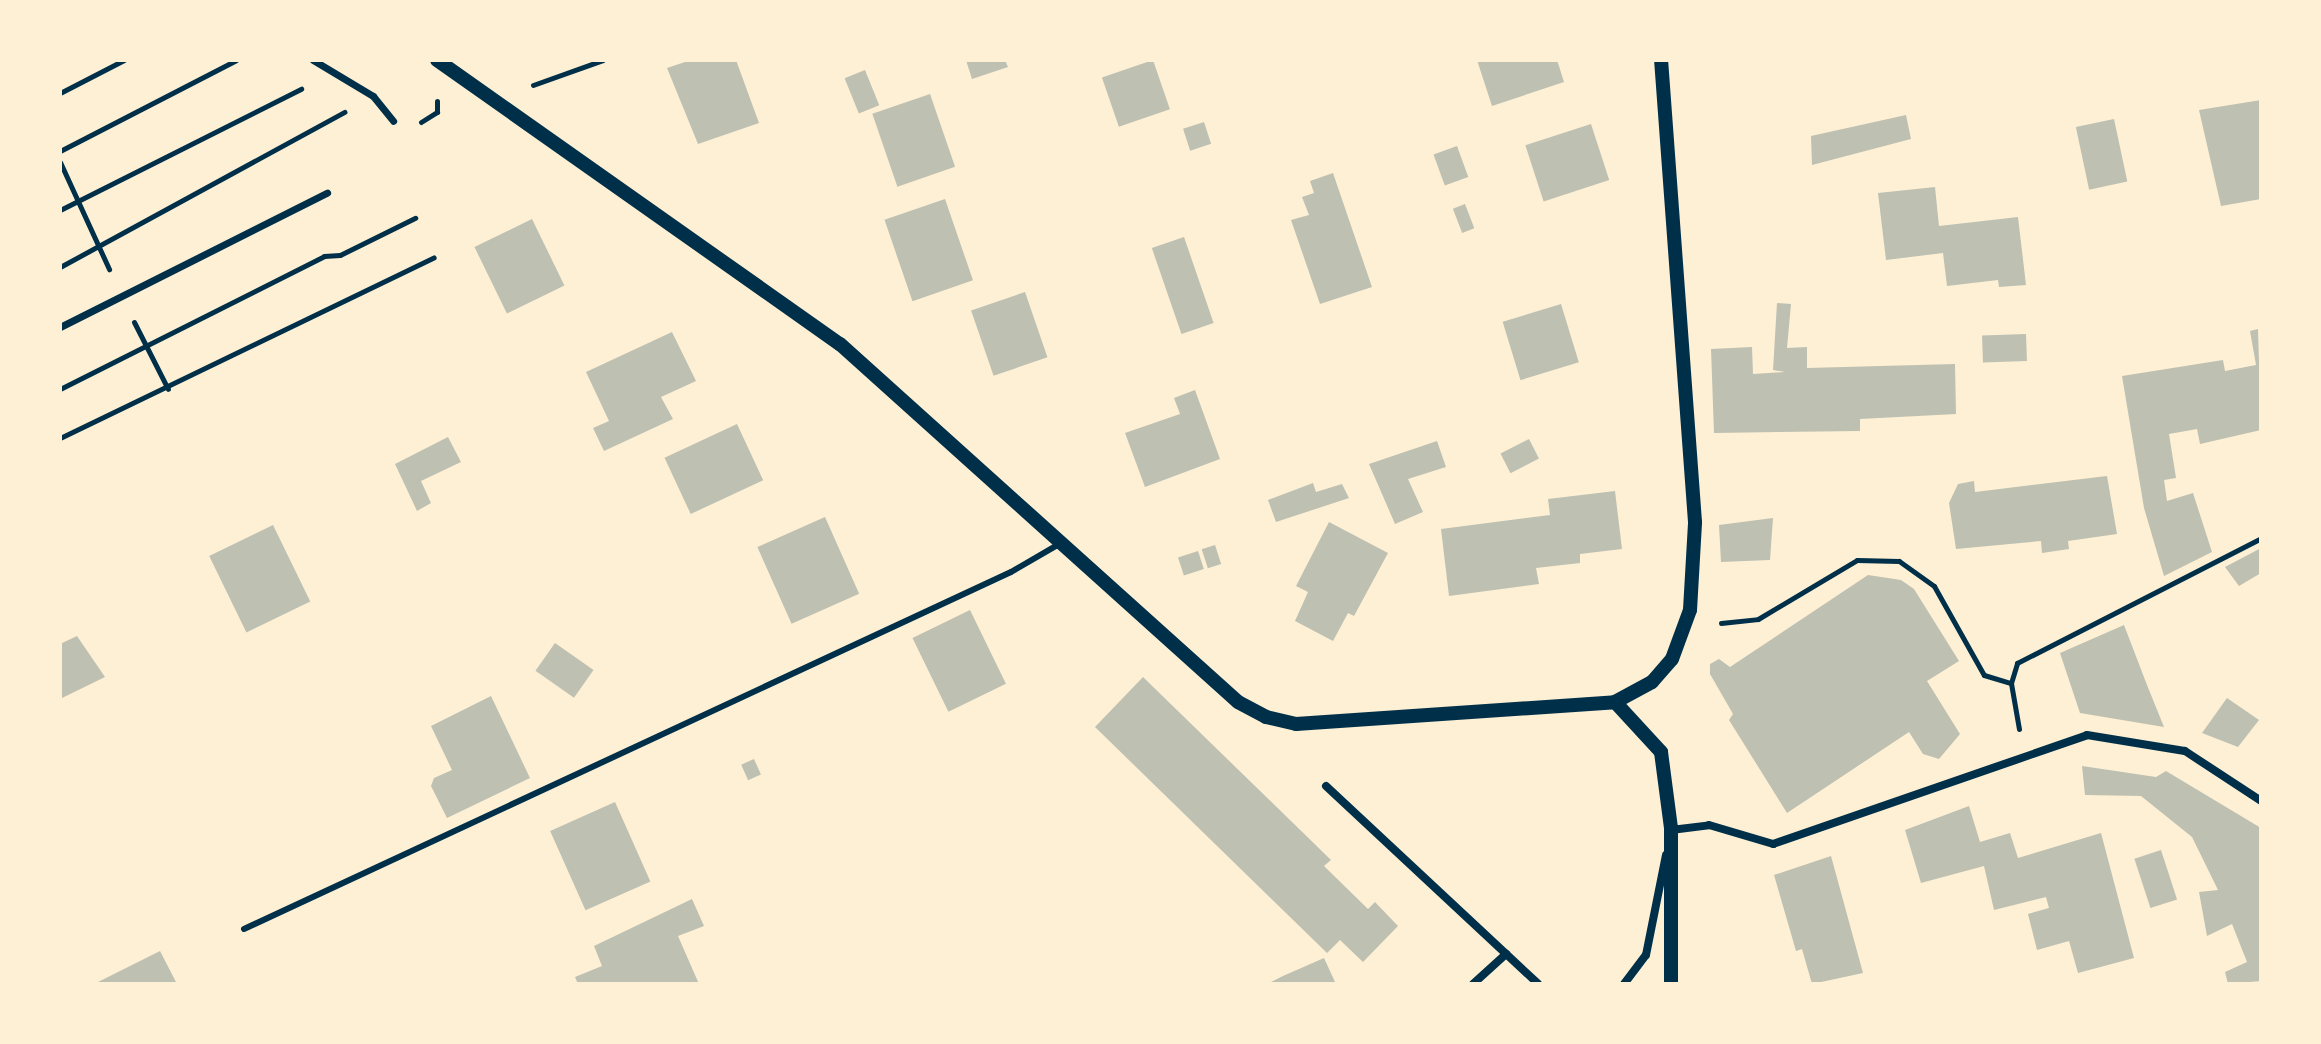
<!DOCTYPE html>
<style>
body{margin:0}
#map{position:relative;width:2321px;height:1044px;overflow:hidden;background:#fdf0d5;font-family:"Fira Sans Condensed",sans-serif}
div>[style]{position:absolute}
[style*='--x']{left:calc(var(--x)*1px);top:calc(var(--y)*1px);width:calc(var(--w)*1px);rotate:calc(var(--a)*1deg)}
.building>*{inset:0;background:#bec0b2;transform-origin:0 0}
.path>*{height:5px;margin:-2.5px;padding:0 2.5px;transform-origin:2.5px;border-radius:2.5px;background:#003049}
.service>*{height:6px;margin:-3px;padding:0 3px;transform-origin:3px;border-radius:3px;background:#003049}
.pedestrian>*{height:7px;margin:-3.5px;padding:0 3.5px;transform-origin:3.5px;border-radius:3.5px;background:#003049}
.minor>*{height:8px;margin:-4px;padding:0 4px;transform-origin:4px;border-radius:4px;background:#003049}
.tertiary>*{height:14px;margin:-7px;padding:0 7px;transform-origin:7px;border-radius:7px;background:#003049}
span{translate:-50% -50%;white-space:nowrap;text-align:center;line-height:1.15;-webkit-text-stroke:6px #fdf0d5;paint-order:stroke}
.frame{position:absolute;inset:0;border:62px solid #fdf0d5;pointer-events:none}
</style>
<div id="map">
<div class="building">
<i style="clip-path:polygon(691px 60px,736px 60px,759px 123px,698px 144px,667px 68px)"></i>
<i style="clip-path:polygon(966px 60px,1005px 60px,1008px 67px,972px 79px)"></i>
<i style="left:1153px;top:60px;width:52px;height:54px;rotate:71deg"></i>
<i style="clip-path:polygon(1477px 60px,1557px 60px,1564px 82px,1492px 106px)"></i>
<i style="left:865px;top:70px;width:38px;height:22px;rotate:68deg"></i>
<i style="left:930px;top:94px;width:77px;height:61px;rotate:71deg"></i>
<i style="clip-path:polygon(2261px 100px,2261px 199px,2221px 206px,2199px 110px)"></i>
<i style="clip-path:polygon(1906px 115px,1911px 139px,1812px 165px,1811px 136px)"></i>
<i style="left:2114px;top:119px;width:64px;height:39px;rotate:78deg"></i>
<i style="left:1204px;top:122px;width:23px;height:22px;rotate:72deg"></i>
<i style="left:1591px;top:124px;width:59px;height:69px;rotate:72deg"></i>
<i style="left:1457px;top:146px;width:33px;height:25px;rotate:70deg"></i>
<i style="clip-path:polygon(1333px 173px,1372px 287px,1320px 304px,1291px 220px,1309px 215px,1302px 197px,1314px 193px,1310px 181px)"></i>
<i style="clip-path:polygon(1935px 187px,1939px 226px,2018px 217px,2026px 285px,1999px 287px,1998px 280px,1947px 286px,1943px 253px,1886px 260px,1878px 193px)"></i>
<i style="left:945px;top:199px;width:86px;height:64px;rotate:71deg"></i>
<i style="left:1465px;top:204px;width:26px;height:13px;rotate:69deg"></i>
<i style="left:532px;top:219px;width:74px;height:64px;rotate:64deg"></i>
<i style="left:1184px;top:237px;width:91px;height:34px;rotate:71deg"></i>
<i style="left:1025px;top:292px;width:69px;height:57px;rotate:71deg"></i>
<i style="clip-path:polygon(1777px 303px,1791px 304px,1787px 348px,1807px 347px,1807px 368px,1955px 364px,1956px 414px,1860px 419px,1860px 431px,1714px 433px,1711px 349px,1752px 347px,1753px 374px,1785px 372px,1773px 370px)"></i>
<i style="left:1561px;top:304px;width:61px;height:61px;rotate:73deg"></i>
<i style="clip-path:polygon(2258px 329px,2261px 430px,2200px 444px,2197px 429px,2169px 434px,2176px 478px,2164px 480px,2167px 501px,2193px 493px,2212px 552px,2164px 576px,2144px 508px,2122px 376px,2223px 360px,2225px 371px,2256px 365px,2250px 331px)"></i>
<i style="clip-path:polygon(672px 332px,696px 381px,661px 397px,673px 419px,604px 451px,593px 428px,609px 421px,586px 372px)"></i>
<i style="left:2026px;top:334px;width:27px;height:44px;rotate:88deg"></i>
<i style="clip-path:polygon(1195px 390px,1220px 459px,1145px 487px,1125px 433px,1180px 414px,1174px 398px)"></i>
<i style="left:737px;top:424px;width:62px;height:80px;rotate:65deg"></i>
<i style="clip-path:polygon(448px 437px,461px 462px,421px 481px,431px 503px,417px 511px,395px 464px)"></i>
<i style="left:1529px;top:439px;width:22px;height:32px;rotate:63deg"></i>
<i style="clip-path:polygon(1437px 441px,1446px 467px,1408px 479px,1423px 512px,1395px 524px,1369px 464px)"></i>
<i style="clip-path:polygon(2107px 476px,2117px 534px,2068px 541px,2069px 549px,2042px 553px,2041px 541px,1956px 549px,1949px 503px,1958px 484px,1974px 481px,1975px 492px)"></i>
<i style="clip-path:polygon(1313px 483px,1316px 492px,1342px 484px,1349px 498px,1276px 522px,1268px 500px)"></i>
<i style="clip-path:polygon(1615px 491px,1622px 549px,1580px 554px,1580px 563px,1536px 568px,1539px 584px,1449px 596px,1441px 529px,1550px 515px,1548px 499px)"></i>
<i style="left:825px;top:517px;width:84px;height:74px;rotate:66deg"></i>
<i style="clip-path:polygon(1773px 518px,1770px 560px,1721px 562px,1719px 525px)"></i>
<i style="clip-path:polygon(1329px 522px,1388px 553px,1354px 616px,1348px 613px,1333px 641px,1295px 621px,1308px 592px,1296px 586px)"></i>
<i style="left:273px;top:525px;width:85px;height:71px;rotate:64deg"></i>
<i style="left:1215px;top:545px;width:20px;height:14px;rotate:72deg"></i>
<i style="clip-path:polygon(2261px 548px,2261px 573px,2239px 586px,2225px 567px)"></i>
<i style="left:1198px;top:551px;width:19px;height:21px;rotate:72deg"></i>
<i style="clip-path:polygon(1868px 575px,1901px 580px,1914px 589px,1959px 661px,1927px 681px,1960px 734px,1939px 759px,1923px 754px,1909px 732px,1787px 813px,1729px 720px,1733px 714px,1710px 674px,1710px 664px,1719px 659px,1730px 667px)"></i>
<i style="left:970px;top:610px;width:82px;height:64px;rotate:64deg"></i>
<i style="clip-path:polygon(2124px 625px,2147px 685px,2164px 727px,2080px 713px,2060px 653px)"></i>
<i style="clip-path:polygon(77px 636px,105px 677px,60px 699px,60px 644px)"></i>
<i style="left:555px;top:643px;width:47px;height:34px;rotate:35deg"></i>
<i style="clip-path:polygon(1143px 677px,1331px 860px,1324px 866px,1368px 909px,1375px 902px,1398px 926px,1363px 962px,1340px 940px,1327px 953px,1095px 727px)"></i>
<i style="clip-path:polygon(491px 696px,530px 778px,447px 818px,431px 786px,434px 778px,452px 770px,431px 726px)"></i>
<i style="clip-path:polygon(2227px 698px,2259px 720px,2238px 747px,2202px 733px)"></i>
<i style="left:754px;top:759px;width:17px;height:14px;rotate:66deg"></i>
<i style="clip-path:polygon(2082px 766px,2156px 777px,2166px 771px,2261px 828px,2261px 981px,2228px 984px,2225px 972px,2247px 962px,2232px 924px,2207px 936px,2199px 892px,2218px 890px,2192px 837px,2141px 796px,2085px 795px)"></i>
<i style="left:615px;top:802px;width:87px;height:71px;rotate:66deg"></i>
<i style="clip-path:polygon(1969px 806px,1980px 842px,2010px 833px,2018px 858px,2101px 833px,2134px 958px,2078px 973px,2069px 941px,2037px 950px,2028px 914px,2049px 908px,2046px 897px,1994px 910px,1984px 866px,1921px 883px,1905px 830px)"></i>
<i style="left:2161px;top:850px;width:52px;height:28px;rotate:72deg"></i>
<i style="clip-path:polygon(1831px 856px,1863px 973px,1812px 984px,1802px 949px,1796px 951px,1774px 875px)"></i>
<i style="clip-path:polygon(692px 899px,704px 926px,678px 936px,699px 984px,578px 984px,575px 977px,602px 966px,594px 946px)"></i>
<i style="clip-path:polygon(160px 951px,177px 984px,94px 984px)"></i>
<i style="clip-path:polygon(1324px 958px,1336px 984px,1267px 984px,1283px 976px)"></i>
</div>
<div class="path">
<i style="--x:533;--y:85;--w:74;--a:-19.7"></i>
<i style="--x:60;--y:93;--w:72;--a:-27.3"></i>
<i style="--x:421;--y:122;--w:19;--a:-32"></i>
<i style="--x:437;--y:112;--w:11;--a:-90"></i>
<i style="--x:60;--y:151;--w:198;--a:-27.3"></i>
<i style="--x:60;--y:162;--w:118;--a:65.4"></i>
<i style="--x:60;--y:210;--w:270;--a:-26.7"></i>
<i style="--x:60;--y:267;--w:324;--a:-28.6"></i>
<i style="--x:134;--y:322;--w:75;--a:63.1"></i>
<i style="--x:60;--y:389;--w:296;--a:-26.7"></i>
<i style="--x:324;--y:256;--w:16;--a:-4"></i>
<i style="--x:340;--y:255;--w:84;--a:-26.3"></i>
<i style="--x:60;--y:438;--w:415;--a:-25.8"></i>
<i style="--x:1721;--y:623;--w:37;--a:-6"></i>
<i style="--x:1758;--y:619;--w:115;--a:-30.8"></i>
<i style="--x:1857;--y:560;--w:42;--a:1.4"></i>
<i style="--x:1899;--y:561;--w:43;--a:35.5"></i>
<i style="--x:1934;--y:586;--w:102;--a:60.7"></i>
<i style="--x:1984;--y:675;--w:28;--a:17"></i>
<i style="--x:2019;--y:729;--w:47;--a:-99.9"></i>
<i style="--x:2011;--y:683;--w:21;--a:-73"></i>
<i style="--x:2017;--y:663;--w:274;--a:-27.1"></i>
</div>
<div class="service">
<i style="--x:244;--y:929;--w:846;--a:-24.96"></i>
<i style="--x:1011;--y:572;--w:58;--a:-30.1"></i>
</div>
<div class="pedestrian">
<i style="--x:313;--y:60;--w:70;--a:31"></i>
<i style="--x:373;--y:96;--w:32;--a:51"></i>
<i style="--x:60;--y:327;--w:299;--a:-26.7"></i>
</div>
<div class="minor">
<i style="--x:1326;--y:786;--w:290;--a:43"></i>
<i style="--x:1671;--y:830;--w:38;--a:-7"></i>
<i style="--x:1709;--y:825;--w:67;--a:16.5"></i>
<i style="--x:1773;--y:844;--w:332;--a:-19.1"></i>
<i style="--x:2087;--y:735;--w:99;--a:9.3"></i>
<i style="--x:2185;--y:751;--w:91;--a:33.3"></i>
<i style="--x:1473;--y:984;--w:45;--a:-42.3"></i>
<i style="--x:1624;--y:984;--w:36;--a:-53"></i>
<i style="--x:1646;--y:955;--w:102;--a:-78.7"></i>
</div>
<div class="tertiary">
<i style="--x:437;--y:60;--w:493;--a:35.2"></i>
<i style="--x:840;--y:344;--w:535;--a:41.97"></i>
<i style="--x:1238;--y:702;--w:32;--a:28"></i>
<i style="--x:1266;--y:717;--w:31;--a:13"></i>
<i style="--x:1296;--y:724;--w:320;--a:-3.9"></i>
<i style="--x:1615;--y:702;--w:42;--a:-28.4"></i>
<i style="--x:1652;--y:682;--w:30;--a:-49"></i>
<i style="--x:1672;--y:659;--w:52;--a:-69.8"></i>
<i style="--x:1690;--y:610;--w:88;--a:-86.7"></i>
<i style="--x:1695;--y:522;--w:463;--a:-94.2"></i>
<i style="--x:1615;--y:702;--w:68;--a:47.4"></i>
<i style="--x:1661;--y:752;--w:77;--a:82.5"></i>
<i style="--x:1671;--y:828;--w:156;--a:90"></i>
</div>
<div class="frame"></div>
</div>
